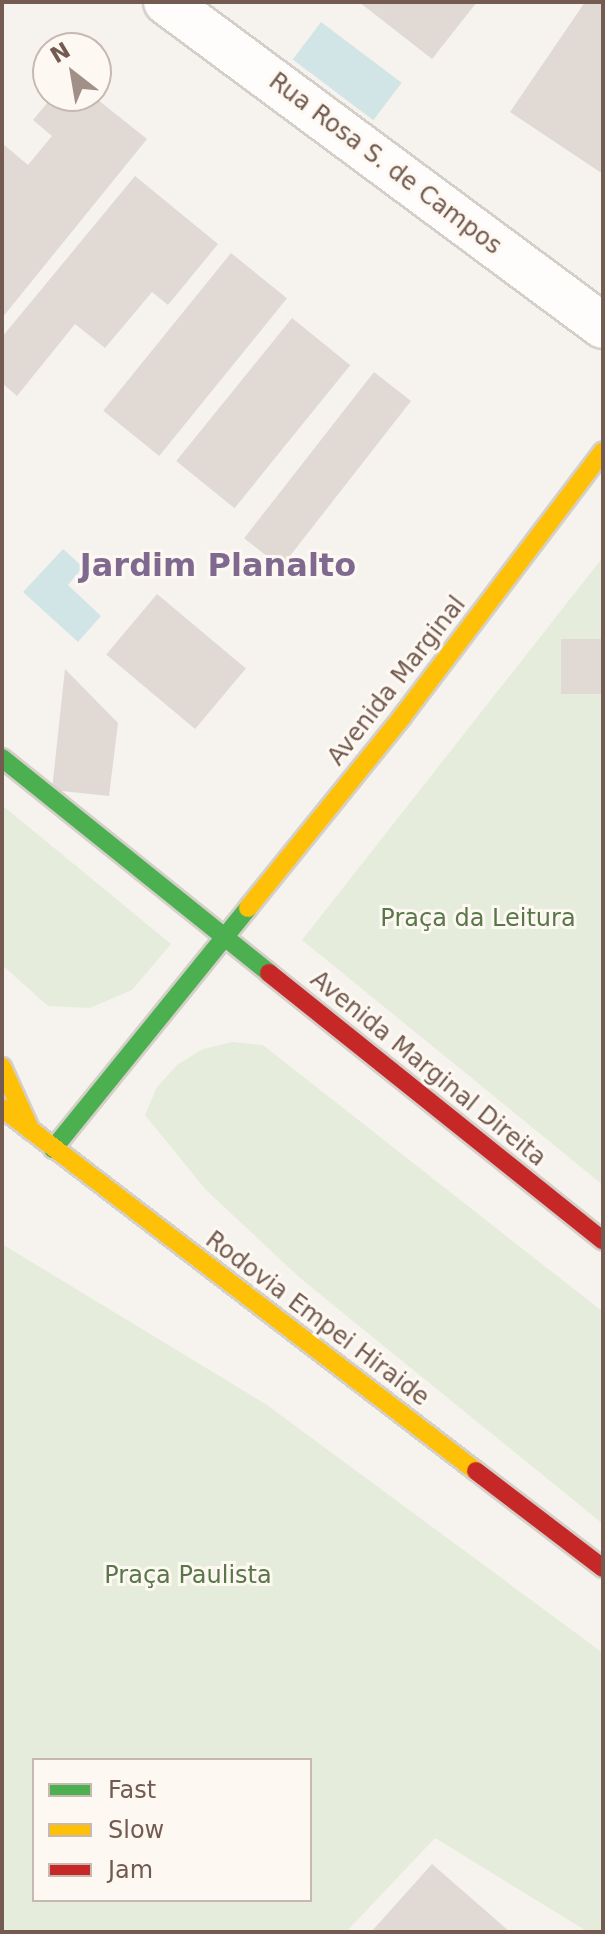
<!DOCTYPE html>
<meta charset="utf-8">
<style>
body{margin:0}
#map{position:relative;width:605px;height:1934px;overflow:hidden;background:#f6f3ee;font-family:"DejaVu Sans",sans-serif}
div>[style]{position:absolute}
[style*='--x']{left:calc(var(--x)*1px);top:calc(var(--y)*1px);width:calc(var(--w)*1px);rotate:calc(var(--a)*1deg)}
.green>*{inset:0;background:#e5ecdb}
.water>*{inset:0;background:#d1e5e6;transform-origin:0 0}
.building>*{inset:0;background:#e0d9d4;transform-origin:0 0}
.roads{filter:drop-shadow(2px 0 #d4cfc9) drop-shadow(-2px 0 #d4cfc9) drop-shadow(0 2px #d4cfc9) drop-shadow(0 -2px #d4cfc9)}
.street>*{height:44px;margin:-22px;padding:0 22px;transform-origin:22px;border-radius:22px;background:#fefdfc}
.fast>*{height:18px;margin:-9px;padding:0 9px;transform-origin:9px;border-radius:9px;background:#4caf50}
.slow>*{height:18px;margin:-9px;padding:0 9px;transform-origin:9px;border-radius:9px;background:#ffc107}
.jam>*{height:18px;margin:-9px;padding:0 9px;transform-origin:9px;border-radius:9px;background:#c62828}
span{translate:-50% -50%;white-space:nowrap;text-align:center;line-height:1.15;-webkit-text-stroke:6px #fdf8f1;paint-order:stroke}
.street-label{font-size:24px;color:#735b51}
.park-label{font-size:24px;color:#59774a}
.district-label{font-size:32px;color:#80698e;font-weight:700}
.frame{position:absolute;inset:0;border:4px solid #735b51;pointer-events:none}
.legend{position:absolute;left:32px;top:1758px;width:280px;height:144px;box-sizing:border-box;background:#fdf8f1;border:2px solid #c6b9b1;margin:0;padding:10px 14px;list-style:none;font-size:24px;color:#735b51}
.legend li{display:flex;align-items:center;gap:16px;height:40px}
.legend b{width:40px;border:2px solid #c6b9b1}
.north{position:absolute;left:32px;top:32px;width:80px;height:80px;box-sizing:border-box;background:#fdf8f1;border:2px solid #c6b9b1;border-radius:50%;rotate:329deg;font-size:22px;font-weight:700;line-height:32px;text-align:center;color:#735b51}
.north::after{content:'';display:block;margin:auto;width:28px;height:36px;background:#a19088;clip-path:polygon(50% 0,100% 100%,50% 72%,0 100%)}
</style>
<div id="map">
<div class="green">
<i style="clip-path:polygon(603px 557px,603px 1185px,302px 940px)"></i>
<i style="clip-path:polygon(2px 805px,171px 944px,132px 990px,90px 1008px,48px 1006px,2px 965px)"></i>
<i style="clip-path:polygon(232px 1042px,263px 1045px,603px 1312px,603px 1524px,300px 1278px,206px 1190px,145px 1115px,157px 1087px,177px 1065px,203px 1049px)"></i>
<i style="clip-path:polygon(evenodd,2px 1244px,267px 1405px,603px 1653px,603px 1932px,588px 1932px,435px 1838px,346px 1932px,2px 1932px,2px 1244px,34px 1760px,310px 1760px,310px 1900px,34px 1900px,34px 1760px)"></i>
</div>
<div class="water">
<i style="left:321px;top:22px;width:101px;height:47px;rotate:37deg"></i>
<i style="clip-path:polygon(63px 549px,83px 567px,68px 585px,101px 616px,78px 642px,23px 592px)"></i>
</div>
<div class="building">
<i style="clip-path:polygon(359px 2px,477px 2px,432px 59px)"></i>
<i style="clip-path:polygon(585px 2px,603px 2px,603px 174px,510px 112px)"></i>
<i style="clip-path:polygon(53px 96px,93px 96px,147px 139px,2px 318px,2px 143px,28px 165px,52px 136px,33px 120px)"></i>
<i style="clip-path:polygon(135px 176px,218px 244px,168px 305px,152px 292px,105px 348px,75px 324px,17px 396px,2px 383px,2px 337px)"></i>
<i style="left:231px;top:253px;width:72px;height:203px;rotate:39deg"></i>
<i style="left:292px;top:318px;width:75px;height:184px;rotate:39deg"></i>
<i style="left:374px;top:372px;width:47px;height:211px;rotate:38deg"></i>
<i style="left:157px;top:594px;width:116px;height:79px;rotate:40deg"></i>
<i style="left:603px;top:639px;width:55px;height:42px;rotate:90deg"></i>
<i style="clip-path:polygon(65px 669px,118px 723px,109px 796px,52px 790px)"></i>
<i style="clip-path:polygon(432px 1864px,510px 1932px,371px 1932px)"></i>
</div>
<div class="roads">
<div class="street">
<i style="--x:166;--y:2;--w:544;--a:36.55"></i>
</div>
<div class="fast">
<i style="--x:2;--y:758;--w:343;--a:38.8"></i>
<i style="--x:53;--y:1149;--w:310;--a:-51"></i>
</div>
<div class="slow">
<i style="--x:248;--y:908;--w:245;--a:-51.1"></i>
<i style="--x:402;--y:717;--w:333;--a:-52.9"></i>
<i style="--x:2;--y:1067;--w:70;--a:65.6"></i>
<i style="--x:2;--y:1108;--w:597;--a:37.45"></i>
</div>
<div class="jam">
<i style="--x:269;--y:973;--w:428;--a:38.7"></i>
<i style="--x:476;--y:1471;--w:160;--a:37.4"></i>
</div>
</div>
<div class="street-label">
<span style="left:385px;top:164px;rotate:37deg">Rua Rosa S. de Campos</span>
<span style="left:397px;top:681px;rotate:-52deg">Avenida Marginal</span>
<span style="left:428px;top:1069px;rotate:39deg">Avenida Marginal Direita</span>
<span style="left:317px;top:1319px;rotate:37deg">Rodovia Empei Hiraide</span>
</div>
<div class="park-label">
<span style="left:478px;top:919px">Praça da Leitura</span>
<span style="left:188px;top:1576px">Praça Paulista</span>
</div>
<div class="district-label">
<span style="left:218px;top:565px">Jardim Planalto</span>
</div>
<div class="frame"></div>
<ul class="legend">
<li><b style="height:10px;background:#4caf50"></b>Fast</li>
<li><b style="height:10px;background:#ffc107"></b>Slow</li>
<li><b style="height:10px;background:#c62828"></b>Jam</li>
</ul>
<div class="north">N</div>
</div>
